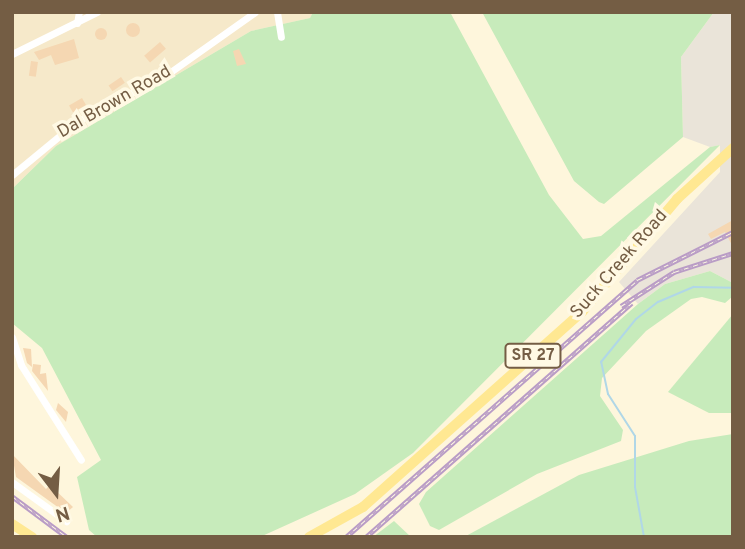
<!DOCTYPE html>
<style>
body{margin:0}
#map{position:relative;width:745px;height:549px;overflow:hidden;background:#fef6dc;font-family:Overpass,sans-serif}
div>[style]{position:absolute}
[style*='--x']{left:calc(var(--x)*1px);top:calc(var(--y)*1px);width:calc(var(--w)*1px);rotate:calc(var(--a)*1deg)}
.residential>*{inset:0;background:#f6e9ca}
.industrial>*{inset:0;background:#eae4d9}
.green>*{inset:0;background:#c7ebbb}
.stream>*{height:2px;margin:-1px;padding:0 1px;transform-origin:1px;border-radius:1px;background:#b0d7e7}
.building>*{inset:0;background:#f5d7b2;transform-origin:0 0}
.round{border-radius:50%}
.minor>*{height:7px;margin:-3.5px;padding:0 3.5px;transform-origin:3.5px;border-radius:3.5px;background:#fff}
.primary>*{height:10px;margin:-5px;padding:0 5px;transform-origin:5px;border-radius:5px;background:#ffe892}
.rail>*{height:4.5px;margin-top:-2.25px;transform-origin:0;background:repeating-linear-gradient(90deg,#fff9e4 0 5px,#b99cc6 0 10px);box-sizing:border-box;border-block:2px solid #b99cc6}
span{translate:-50% -50%;white-space:nowrap;text-align:center;line-height:1.15;-webkit-text-stroke:7px #fff9e4;paint-order:stroke}
.shield-label span{padding:2px 5px;background:#fff9e4;border:2px solid;border-radius:5px;-webkit-text-stroke-width:0}
.shield-label{font-size:16px;color:#745d44;font-weight:700}
.street-label{font-size:18px;color:#745d44}
.frame{position:absolute;inset:0;border:14px solid #745d44;pointer-events:none}
.north{position:absolute;left:21px;top:458px;width:70px;height:70px;-webkit-text-stroke:5px #fff9e4;paint-order:stroke;rotate:163deg;font-size:19px;font-weight:700;line-height:28px;text-align:center;color:#745d44}
.north::after{content:'';display:block;margin:auto;width:24px;height:32px;background:#745d44;clip-path:polygon(50% 0,100% 100%,50% 72%,0 100%)}
</style>
<div id="map">
<div class="residential">
<i style="clip-path:polygon(12px 12px,313px 12px,310px 18px,251px 31px,56px 146px,12px 189px)"></i>
</div>
<div class="industrial">
<i style="clip-path:polygon(714px 12px,733px 12px,733px 283px,710px 271px,665px 284px,638px 304px,619px 282px,720px 172px,720px 145px,710px 147px,683px 137px,681px 57px)"></i>
</div>
<div class="green">
<i style="clip-path:polygon(313px 12px,450px 12px,549px 195px,583px 239px,601px 236px,710px 147px,720px 145px,413px 453px,355px 494px,260px 537px,97px 537px,89px 530px,77px 477px,101px 460px,42px 348px,12px 323px,12px 189px,56px 146px,251px 31px,310px 18px)"></i>
<i style="clip-path:polygon(482px 12px,714px 12px,681px 57px,683px 137px,604px 204px,599px 202px,574px 181px)"></i>
<i style="clip-path:polygon(710px 271px,733px 283px,732px 297px,725px 303px,702px 297px,691px 299px,646px 331px,602px 378px,600px 396px,623px 430px,621px 441px,537px 474px,439px 530px,430px 526px,419px 504px,426px 492px,638px 304px,665px 284px)"></i>
<i style="clip-path:polygon(733px 314px,733px 413px,709px 413px,668px 392px)"></i>
<i style="clip-path:polygon(733px 434px,733px 537px,464px 537px,579px 475px,689px 441px)"></i>
<i style="clip-path:polygon(394px 521px,411px 537px,373px 537px)"></i>
</div>
<div class="stream">
<i style="--x:644;--y:537;--w:51;--a:-100.2"></i>
<i style="--x:635;--y:487;--w:51;--a:-90"></i>
<i style="--x:635;--y:436;--w:50;--a:-122.7"></i>
<i style="--x:608;--y:394;--w:33;--a:-102"></i>
<i style="--x:601;--y:362;--w:55;--a:-50.9"></i>
<i style="--x:636;--y:319;--w:28;--a:-38"></i>
<i style="--x:658;--y:302;--w:39;--a:-23"></i>
<i style="--x:694;--y:287;--w:39;--a:1"></i>
</div>
<div class="building">
<i class="round" style="left:126px;top:23px;width:14px;height:14px"></i>
<i class="round" style="left:95px;top:28px;width:12px;height:12px"></i>
<i style="clip-path:polygon(74px 39px,79px 58px,55px 65px,51px 55px,39px 60px,34px 52px)"></i>
<i style="left:160px;top:42px;width:9px;height:21px;rotate:49deg"></i>
<i style="clip-path:polygon(239px 49px,246px 64px,237px 66px,233px 51px)"></i>
<i style="left:31px;top:61px;width:7px;height:15px;rotate:8deg"></i>
<i style="left:121px;top:77px;width:7px;height:15px;rotate:56deg"></i>
<i style="left:82px;top:98px;width:8px;height:15px;rotate:60deg"></i>
<i style="clip-path:polygon(733px 220px,733px 247px,725px 232px,711px 239px,708px 234px)"></i>
<i style="clip-path:polygon(23px 348px,31px 349px,32px 367px,27px 363px)"></i>
<i style="clip-path:polygon(33px 364px,41px 365px,40px 374px,46px 373px,48px 391px,32px 371px)"></i>
<i style="clip-path:polygon(58px 403px,68px 412px,66px 422px,56px 410px)"></i>
<i style="clip-path:polygon(12px 454px,46px 489px,50px 485px,73px 507px,66px 513px,16px 477px)"></i>
</div>
<div class="minor">
<i style="--x:277;--y:12;--w:25;--a:81"></i>
<i style="--x:77;--y:23;--w:11;--a:-80"></i>
<i style="--x:12;--y:54;--w:95;--a:-26.3"></i>
<i style="--x:12;--y:175;--w:83;--a:-39.6"></i>
<i style="--x:76;--y:122;--w:105;--a:-27.8"></i>
<i style="--x:169;--y:73;--w:105;--a:-35.3"></i>
<i style="--x:12;--y:337;--w:29;--a:72"></i>
<i style="--x:21;--y:365;--w:112;--a:57.7"></i>
<i style="--x:12;--y:482;--w:67;--a:35.8"></i>
</div>
<div class="primary">
<i style="--x:12;--y:524;--w:24;--a:33"></i>
<i style="--x:309;--y:537;--w:62;--a:-29.1"></i>
<i style="--x:363;--y:507;--w:293;--a:-41.7"></i>
<i style="--x:582;--y:312;--w:148;--a:-49.9"></i>
<i style="--x:677;--y:199;--w:76;--a:-42.3"></i>
</div>
<div class="rail">
<i style="--x:621;--y:306;--w:63;--a:-32.7"></i>
<i style="--x:674;--y:272;--w:62;--a:-17.9"></i>
<i style="--x:12;--y:496;--w:69;--a:36.7"></i>
<i style="--x:346;--y:537;--w:388;--a:-41.4"></i>
<i style="--x:637;--y:280;--w:107;--a:-26.6"></i>
<i style="--x:366;--y:537;--w:354;--a:-41.4"></i>
</div>
<div class="shield-label">
<span style="left:533px;top:356px">SR 27</span>
</div>
<div class="street-label">
<span style="left:115px;top:103px;rotate:-30deg">Dal Brown Road</span>
<span style="left:620px;top:265px;rotate:-49deg">Suck Creek Road</span>
</div>
<div class="frame"></div>
<div class="north">N</div>
</div>
